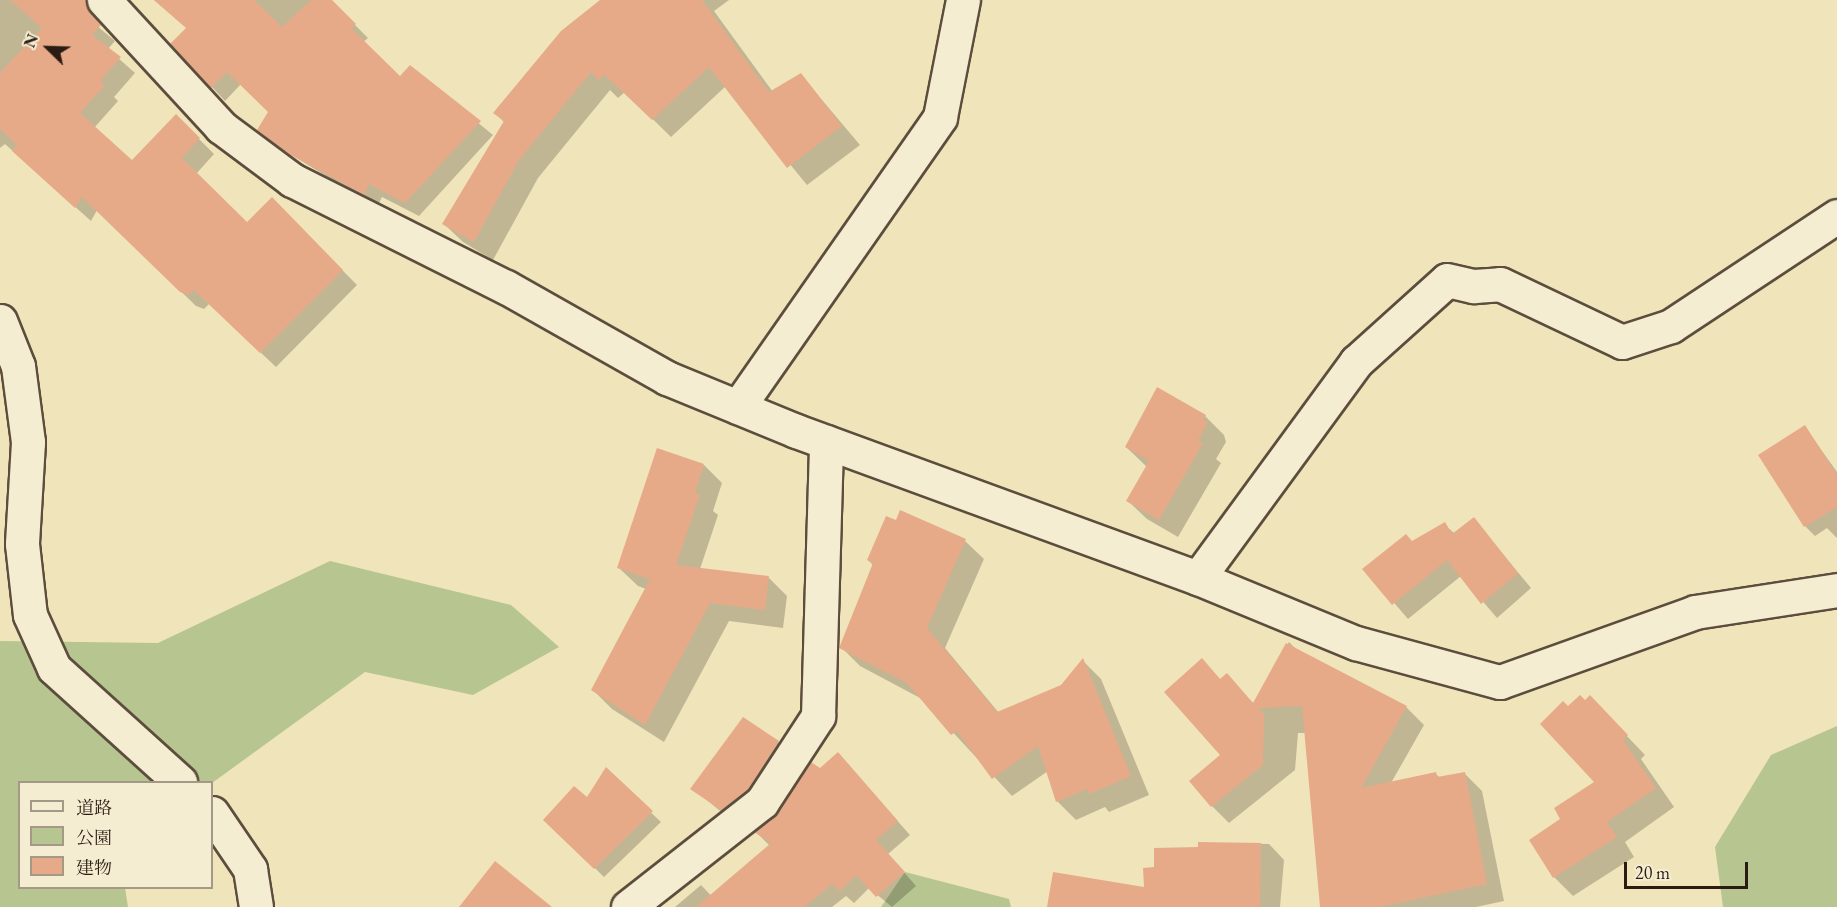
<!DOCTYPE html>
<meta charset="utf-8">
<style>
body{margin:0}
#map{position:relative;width:1837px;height:907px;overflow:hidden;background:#f0e4ba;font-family:"EB Garamond","Noto Serif JP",serif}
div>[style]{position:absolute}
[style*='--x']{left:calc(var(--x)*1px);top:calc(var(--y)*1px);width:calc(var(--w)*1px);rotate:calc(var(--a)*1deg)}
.green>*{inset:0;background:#b7c591}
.shadow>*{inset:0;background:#0003}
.building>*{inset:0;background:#e7aa89}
.roads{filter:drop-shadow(2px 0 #5c4d3d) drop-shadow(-2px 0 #5c4d3d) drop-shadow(0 2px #5c4d3d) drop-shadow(0 -2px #5c4d3d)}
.street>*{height:33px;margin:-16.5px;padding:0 16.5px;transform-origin:16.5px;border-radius:16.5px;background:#f5edd2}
span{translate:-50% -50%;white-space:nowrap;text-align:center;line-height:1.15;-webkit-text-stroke:6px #f5edd2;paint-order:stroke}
.legend{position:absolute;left:18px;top:781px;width:195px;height:108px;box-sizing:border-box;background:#f5edd2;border:2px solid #a49986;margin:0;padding:8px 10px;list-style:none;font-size:18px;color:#2a1b13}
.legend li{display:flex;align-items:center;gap:12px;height:30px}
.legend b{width:30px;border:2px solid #a49986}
.north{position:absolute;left:18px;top:18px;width:60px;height:60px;-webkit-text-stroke:4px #f5edd2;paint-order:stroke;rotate:293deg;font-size:16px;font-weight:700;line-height:24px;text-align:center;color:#2a1b13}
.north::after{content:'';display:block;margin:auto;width:21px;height:27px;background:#2a1b13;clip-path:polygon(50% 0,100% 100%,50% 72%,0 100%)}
.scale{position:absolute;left:1624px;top:862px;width:124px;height:27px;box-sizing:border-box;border:3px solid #2a1b13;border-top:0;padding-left:8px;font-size:18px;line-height:21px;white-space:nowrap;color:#2a1b13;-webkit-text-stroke:4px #f5edd2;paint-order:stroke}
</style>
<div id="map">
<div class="green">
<i style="clip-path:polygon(330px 561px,511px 605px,559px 647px,473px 695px,365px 672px,212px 783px,20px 782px,20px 888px,125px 888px,128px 907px,0 907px,0 641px,158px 643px)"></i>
<i style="clip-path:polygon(1837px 726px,1837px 907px,1723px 907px,1715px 847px,1771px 755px)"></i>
<i style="clip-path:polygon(905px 872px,1009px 899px,1011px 907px,881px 907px)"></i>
</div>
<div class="shadow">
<i style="clip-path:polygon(0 0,66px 0,115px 41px,108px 49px,135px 73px,114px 97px,118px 101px,94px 128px,132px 162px,176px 116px,214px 154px,196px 174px,247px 224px,272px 199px,357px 285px,276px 367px,209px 304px,204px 309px,196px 306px,97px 210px,91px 221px,5px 144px,0 148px)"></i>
<i style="clip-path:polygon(154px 0,330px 0,368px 38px,363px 42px,400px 79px,410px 67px,493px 135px,419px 216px,382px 197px,377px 207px,272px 143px,259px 130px,270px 112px,241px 84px,225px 101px,172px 44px,187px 28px)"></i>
<i style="clip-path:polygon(602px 0,729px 0,714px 11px,773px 92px,801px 75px,860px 145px,807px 185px,726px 86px,671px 137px,625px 92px,618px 98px,610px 90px,538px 178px,493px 260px,463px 242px,444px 224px,505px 123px,495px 113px)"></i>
<i style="clip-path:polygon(1205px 416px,1224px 435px,1226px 442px,1216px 459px,1221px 463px,1178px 537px,1147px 519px,1128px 501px,1147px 467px,1126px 447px)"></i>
<i style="clip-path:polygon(1805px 427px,1837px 472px,1837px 538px,1827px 528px,1815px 536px,1806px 527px,1760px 456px)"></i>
<i style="clip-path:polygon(704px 465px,722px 483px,713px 511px,718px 515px,700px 569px,769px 578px,787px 596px,783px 628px,729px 621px,664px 742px,612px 709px,593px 690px,646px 589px,638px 586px,619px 568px)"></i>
<i style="clip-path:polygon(1474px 519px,1531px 588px,1497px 618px,1461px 576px,1408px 619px,1365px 569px,1444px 524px,1455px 534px)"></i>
<i style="clip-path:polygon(965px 541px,984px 559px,945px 648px,999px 713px,1062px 686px,1083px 661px,1101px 679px,1149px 795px,1109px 812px,1105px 807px,1076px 820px,1057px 801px,1048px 771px,1012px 796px,922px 699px,860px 666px,841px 647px,874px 566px,868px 560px)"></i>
<i style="clip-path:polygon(1289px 642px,1298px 651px,1406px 707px,1424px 725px,1391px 783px,1436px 774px,1440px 778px,1464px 773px,1482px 791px,1504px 901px,1476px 907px,1322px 907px,1306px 733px,1298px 733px,1295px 770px,1229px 823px,1212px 806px,1223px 755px,1201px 660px,1221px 680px,1227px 675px,1254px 704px)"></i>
<i style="clip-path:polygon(1568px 708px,1608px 716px,1645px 755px,1641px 759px,1674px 807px,1625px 842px,1634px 857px,1573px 896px,1554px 877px,1531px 840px,1563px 819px,1597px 782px)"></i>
<i style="clip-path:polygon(744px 719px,778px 742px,797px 761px,741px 828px,692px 788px)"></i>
<i style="clip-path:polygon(838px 754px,910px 835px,888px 854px,916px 886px,892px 907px,869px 888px,854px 903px,846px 896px,832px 907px,760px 907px,770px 846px,756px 832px)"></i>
<i style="clip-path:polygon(606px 770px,661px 822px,604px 877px,546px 820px,588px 800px)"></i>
<i style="clip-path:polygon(1199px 843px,1269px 844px,1284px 860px,1280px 907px,1049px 907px,1145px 889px,1199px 849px)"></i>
<i style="clip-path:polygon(701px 885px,722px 907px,675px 907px)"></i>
</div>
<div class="building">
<i style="clip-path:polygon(10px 0,86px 0,90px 12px,101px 25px,92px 35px,121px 57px,100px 81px,105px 85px,80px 113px,132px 160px,176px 114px,200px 138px,182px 158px,247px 222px,272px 197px,343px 270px,260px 353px,194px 290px,188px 295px,180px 292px,82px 197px,75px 208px,12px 151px,17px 145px,0 129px,0 73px,42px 28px)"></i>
<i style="clip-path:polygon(154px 0,254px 0,282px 27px,311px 0,332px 0,356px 24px,351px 28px,400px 76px,410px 65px,481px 121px,405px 203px,369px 184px,364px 195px,291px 155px,257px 130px,268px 112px,227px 72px,211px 88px,170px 44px,186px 28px)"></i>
<i style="clip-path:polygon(600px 0,702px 0,769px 92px,801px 73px,842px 126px,787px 168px,709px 67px,652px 120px,605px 75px,598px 80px,591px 72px,519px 160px,474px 242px,442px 224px,504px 121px,493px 113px,561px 31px)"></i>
<i style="clip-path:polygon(1157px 387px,1206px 415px,1203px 420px,1208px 422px,1198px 440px,1203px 443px,1159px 520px,1126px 501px,1149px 461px,1125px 447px)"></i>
<i style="clip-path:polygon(1805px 425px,1837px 475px,1837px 507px,1804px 527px,1758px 455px)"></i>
<i style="clip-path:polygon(657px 448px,704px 464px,695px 493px,700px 495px,676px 565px,769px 576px,765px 610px,710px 603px,645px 725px,591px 690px,650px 579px,617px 568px)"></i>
<i style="clip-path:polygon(900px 510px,966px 539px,927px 628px,997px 712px,1061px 685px,1083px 658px,1131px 776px,1089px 794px,1087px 789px,1056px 802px,1038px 746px,992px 779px,957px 731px,951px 735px,907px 683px,839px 648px,873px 563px,867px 560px,886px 516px,896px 520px)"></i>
<i style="clip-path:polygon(1474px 517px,1518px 573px,1481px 604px,1447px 560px,1392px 605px,1362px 569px,1406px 534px,1412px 541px,1445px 522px,1452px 534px)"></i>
<i style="clip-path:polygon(1286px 643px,1407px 706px,1361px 788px,1436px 772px,1437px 777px,1465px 772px,1487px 884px,1379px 907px,1320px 907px,1302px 706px,1258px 708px,1264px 714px,1263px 765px,1211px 807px,1189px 781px,1220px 755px,1164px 692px,1202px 658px,1220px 679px,1227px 673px,1253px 703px)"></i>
<i style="clip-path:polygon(1580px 695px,1585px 700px,1590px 695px,1628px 735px,1623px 740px,1656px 788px,1607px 822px,1617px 837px,1553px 878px,1529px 840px,1560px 819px,1554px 808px,1594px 782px,1540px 724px,1563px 701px,1568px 706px)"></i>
<i style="clip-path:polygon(743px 717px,779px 741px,748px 789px,721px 810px,690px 789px)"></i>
<i style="clip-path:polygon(838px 752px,898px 821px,876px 840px,905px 872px,876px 897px,856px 875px,840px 891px,832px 884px,804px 907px,696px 907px,771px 843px,754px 832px,777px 813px,811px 762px,820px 768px)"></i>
<i style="clip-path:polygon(606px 767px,653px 811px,594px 869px,543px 820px,574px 786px,587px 797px)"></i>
<i style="clip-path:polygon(1198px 842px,1261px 843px,1260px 907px,1047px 907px,1053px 872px,1144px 887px,1143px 868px,1154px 867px,1154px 848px,1198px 847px)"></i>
<i style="clip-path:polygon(495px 861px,552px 907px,459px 907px)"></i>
</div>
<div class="roads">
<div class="street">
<i style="--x:104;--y:0;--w:173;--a:47.3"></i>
<i style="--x:221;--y:127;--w:89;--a:36.7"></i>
<i style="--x:292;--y:180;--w:239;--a:26.6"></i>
<i style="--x:506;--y:287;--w:185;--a:29.5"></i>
<i style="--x:667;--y:378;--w:139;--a:22.3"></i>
<i style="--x:796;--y:431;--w:428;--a:20.1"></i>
<i style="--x:1198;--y:578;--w:171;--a:22.4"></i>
<i style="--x:1356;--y:643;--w:149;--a:15.2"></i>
<i style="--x:1500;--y:682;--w:207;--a:-19.7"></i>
<i style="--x:1695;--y:612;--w:144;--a:-8.8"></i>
<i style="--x:0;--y:321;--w:48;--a:68.2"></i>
<i style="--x:18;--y:366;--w:77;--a:82.5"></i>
<i style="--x:28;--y:442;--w:102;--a:93.4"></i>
<i style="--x:22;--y:544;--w:71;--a:83.6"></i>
<i style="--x:30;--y:615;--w:58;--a:65.6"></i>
<i style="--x:54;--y:668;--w:170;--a:42.1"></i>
<i style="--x:738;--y:407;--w:353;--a:-55.1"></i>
<i style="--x:940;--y:117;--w:119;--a:-78.9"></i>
<i style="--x:1198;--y:578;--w:268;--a:-53.8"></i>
<i style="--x:1356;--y:362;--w:122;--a:-42"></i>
<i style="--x:1447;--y:280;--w:28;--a:13"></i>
<i style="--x:1474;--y:286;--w:26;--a:-4"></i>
<i style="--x:1500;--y:284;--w:135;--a:25.4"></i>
<i style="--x:1622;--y:342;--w:52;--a:-18.1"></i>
<i style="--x:1671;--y:326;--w:199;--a:-33.5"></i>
<i style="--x:212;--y:813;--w:68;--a:55.8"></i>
<i style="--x:250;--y:869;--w:38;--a:81"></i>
<i style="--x:628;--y:907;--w:170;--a:-38.1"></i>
<i style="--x:762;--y:802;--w:103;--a:-56.9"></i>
<i style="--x:818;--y:716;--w:274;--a:-88.3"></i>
</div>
</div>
<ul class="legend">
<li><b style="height:8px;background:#f5edd2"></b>道路</li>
<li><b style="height:16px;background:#b7c591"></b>公園</li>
<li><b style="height:16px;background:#e7aa89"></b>建物</li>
</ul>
<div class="north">N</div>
<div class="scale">20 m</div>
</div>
